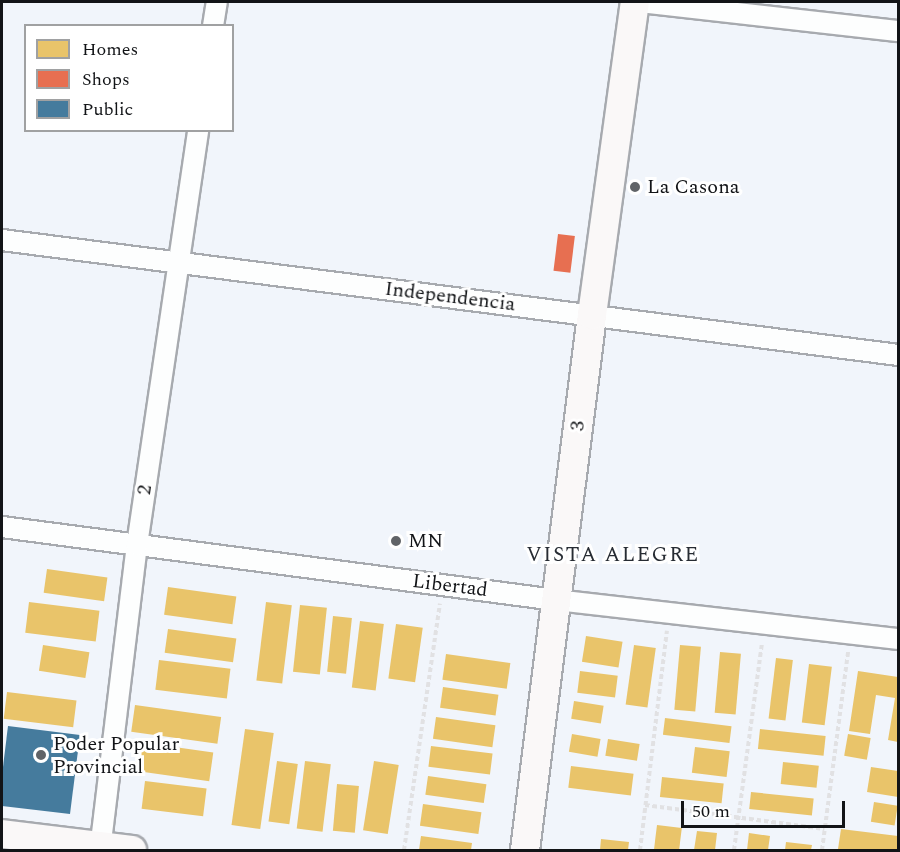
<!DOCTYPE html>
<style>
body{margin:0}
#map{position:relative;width:900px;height:852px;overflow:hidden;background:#f1f5fb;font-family:Spectral,serif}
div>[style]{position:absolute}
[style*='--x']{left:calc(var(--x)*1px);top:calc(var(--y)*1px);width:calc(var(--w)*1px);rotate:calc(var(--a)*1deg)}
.homes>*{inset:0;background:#e9c46a;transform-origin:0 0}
.shops>*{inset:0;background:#e76f51;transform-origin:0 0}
.public>*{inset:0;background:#457b9d}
.path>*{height:4px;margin-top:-2px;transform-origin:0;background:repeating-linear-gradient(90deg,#e1e1e3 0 4.5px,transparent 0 7.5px)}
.roads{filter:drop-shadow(2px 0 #a7aaaf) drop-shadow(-2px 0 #a7aaaf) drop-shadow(0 2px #a7aaaf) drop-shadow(0 -2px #a7aaaf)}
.street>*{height:20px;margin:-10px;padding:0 10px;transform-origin:10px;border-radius:10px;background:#fdfefe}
.secondary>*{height:28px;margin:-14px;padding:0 14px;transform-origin:14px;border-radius:14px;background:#faf8f8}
.dots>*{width:16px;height:16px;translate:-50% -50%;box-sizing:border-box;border:3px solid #fff;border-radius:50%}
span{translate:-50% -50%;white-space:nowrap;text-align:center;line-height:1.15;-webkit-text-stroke:6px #fff;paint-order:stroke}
.poi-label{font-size:20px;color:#121417}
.left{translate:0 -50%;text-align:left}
.street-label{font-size:20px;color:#121417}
.neighbourhood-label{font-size:21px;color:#272c33;letter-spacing:1.5px}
.frame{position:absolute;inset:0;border:3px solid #121417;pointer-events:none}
.legend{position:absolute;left:24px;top:24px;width:210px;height:108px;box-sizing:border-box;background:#fff;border:2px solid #a0a1a2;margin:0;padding:8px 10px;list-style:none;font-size:18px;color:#121417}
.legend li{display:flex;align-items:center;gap:12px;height:30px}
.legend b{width:30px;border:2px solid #a0a1a2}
.scale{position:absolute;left:681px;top:801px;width:164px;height:27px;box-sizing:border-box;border:3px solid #121417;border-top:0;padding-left:8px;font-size:18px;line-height:21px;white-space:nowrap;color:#121417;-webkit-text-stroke:4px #fff;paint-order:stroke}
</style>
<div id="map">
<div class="homes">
<i style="left:47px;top:569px;width:61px;height:24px;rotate:8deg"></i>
<i style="left:168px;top:587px;width:69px;height:28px;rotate:8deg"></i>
<i style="left:29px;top:602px;width:71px;height:31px;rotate:7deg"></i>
<i style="left:266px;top:602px;width:26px;height:79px;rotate:7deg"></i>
<i style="left:300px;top:605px;width:27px;height:67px;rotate:6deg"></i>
<i style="left:333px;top:616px;width:19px;height:56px;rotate:6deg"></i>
<i style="left:360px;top:621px;width:24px;height:67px;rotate:7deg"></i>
<i style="left:396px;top:624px;width:27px;height:55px;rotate:8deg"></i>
<i style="left:168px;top:629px;width:69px;height:24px;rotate:8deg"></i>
<i style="left:586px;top:636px;width:37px;height:26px;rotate:9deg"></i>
<i style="left:43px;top:645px;width:47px;height:26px;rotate:9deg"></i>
<i style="left:634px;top:645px;width:22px;height:60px;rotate:8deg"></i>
<i style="left:680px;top:645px;width:21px;height:65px;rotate:5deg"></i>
<i style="left:720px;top:652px;width:21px;height:61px;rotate:5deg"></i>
<i style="left:446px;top:654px;width:65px;height:26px;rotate:8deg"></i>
<i style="left:776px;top:658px;width:17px;height:61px;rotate:7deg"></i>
<i style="left:159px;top:660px;width:72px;height:30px;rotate:7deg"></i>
<i style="left:809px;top:664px;width:23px;height:59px;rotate:7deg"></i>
<i style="left:580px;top:671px;width:38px;height:22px;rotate:7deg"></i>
<i style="clip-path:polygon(858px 671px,898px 677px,898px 742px,888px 740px,895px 698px,876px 695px,870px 734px,849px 731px)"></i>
<i style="left:443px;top:687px;width:56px;height:21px;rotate:8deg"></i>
<i style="left:7px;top:692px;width:70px;height:27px;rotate:7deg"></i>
<i style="left:574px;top:701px;width:30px;height:18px;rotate:9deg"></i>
<i style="left:135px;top:705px;width:87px;height:27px;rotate:8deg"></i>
<i style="left:436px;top:717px;width:60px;height:22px;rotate:8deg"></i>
<i style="left:665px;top:718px;width:67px;height:17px;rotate:7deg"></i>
<i style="left:245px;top:729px;width:29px;height:97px;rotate:8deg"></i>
<i style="left:760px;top:729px;width:66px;height:20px;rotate:6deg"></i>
<i style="left:572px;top:734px;width:29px;height:18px;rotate:10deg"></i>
<i style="left:848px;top:734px;width:23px;height:22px;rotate:10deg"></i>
<i style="left:608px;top:739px;width:32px;height:17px;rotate:9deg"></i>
<i style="left:139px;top:742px;width:75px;height:29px;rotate:8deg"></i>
<i style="left:431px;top:746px;width:62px;height:21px;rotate:7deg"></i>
<i style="left:695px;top:747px;width:35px;height:26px;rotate:7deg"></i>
<i style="left:277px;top:761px;width:21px;height:61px;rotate:8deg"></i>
<i style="left:305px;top:761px;width:26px;height:68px;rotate:7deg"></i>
<i style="left:374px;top:761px;width:25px;height:70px;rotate:9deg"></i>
<i style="left:783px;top:762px;width:36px;height:22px;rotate:6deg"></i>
<i style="left:571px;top:766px;width:63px;height:22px;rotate:7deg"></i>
<i style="clip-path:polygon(871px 767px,898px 771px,898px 797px,867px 792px)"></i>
<i style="left:428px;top:776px;width:59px;height:19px;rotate:8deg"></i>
<i style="left:662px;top:777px;width:62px;height:20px;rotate:6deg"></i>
<i style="left:145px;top:781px;width:62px;height:28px;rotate:7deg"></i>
<i style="left:337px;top:784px;width:22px;height:47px;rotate:5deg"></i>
<i style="left:751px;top:792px;width:63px;height:17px;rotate:6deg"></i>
<i style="left:874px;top:802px;width:24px;height:20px;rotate:9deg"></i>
<i style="left:423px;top:804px;width:59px;height:22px;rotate:8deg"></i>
<i style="left:657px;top:825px;width:25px;height:25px;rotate:7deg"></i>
<i style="clip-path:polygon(841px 829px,898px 836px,898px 850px,838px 849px)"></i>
<i style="clip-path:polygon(697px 831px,717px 833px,715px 850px,694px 850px)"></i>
<i style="clip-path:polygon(749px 833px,770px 836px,768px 850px,747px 850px)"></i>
<i style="clip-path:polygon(421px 836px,472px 843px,471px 850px,419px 850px)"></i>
<i style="clip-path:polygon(601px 839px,629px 842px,628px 850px,600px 850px)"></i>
<i style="clip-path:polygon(786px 842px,812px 845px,811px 850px,785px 850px)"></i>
</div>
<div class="shops">
<i style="left:558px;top:234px;width:17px;height:37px;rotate:7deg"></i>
</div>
<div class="public">
<i style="clip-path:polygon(8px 726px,80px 735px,70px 814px,2px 806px,2px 775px)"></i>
</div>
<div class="path">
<i style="--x:645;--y:805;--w:181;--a:7.6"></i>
<i style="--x:404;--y:850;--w:249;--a:-81.7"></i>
<i style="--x:640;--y:850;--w:221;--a:-83"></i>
<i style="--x:734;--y:850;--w:209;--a:-82.3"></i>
<i style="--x:822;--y:850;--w:200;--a:-82.5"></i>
</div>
<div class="roads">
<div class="street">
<i style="--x:639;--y:2;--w:261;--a:6.4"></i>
<i style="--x:213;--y:26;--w:24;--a:-81"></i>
<i style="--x:2;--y:240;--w:903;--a:7.31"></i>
<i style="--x:2;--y:527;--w:559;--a:7.51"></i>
<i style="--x:556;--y:600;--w:344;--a:6.5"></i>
<i style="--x:100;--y:850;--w:307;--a:-83.1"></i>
<i style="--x:137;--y:545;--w:419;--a:-81.6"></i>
</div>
<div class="secondary">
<i style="--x:2;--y:834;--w:131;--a:7"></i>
<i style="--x:525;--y:850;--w:539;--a:-82.86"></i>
<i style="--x:592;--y:315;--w:316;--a:-82.2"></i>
</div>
</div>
<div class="dots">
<i style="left:635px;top:187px;background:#606367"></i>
<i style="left:396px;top:541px;background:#606367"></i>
<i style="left:41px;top:755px;background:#606367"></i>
</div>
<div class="poi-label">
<span class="left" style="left:647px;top:187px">La Casona</span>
<span class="left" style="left:408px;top:541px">MN</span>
<span class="left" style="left:53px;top:756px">Poder Popular<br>Provincial</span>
</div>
<div class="street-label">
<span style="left:450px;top:297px;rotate:7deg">Independencia</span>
<span style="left:578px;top:426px;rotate:-83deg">3</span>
<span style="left:145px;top:490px;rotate:-82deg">2</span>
<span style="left:450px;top:586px;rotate:7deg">Libertad</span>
</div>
<div class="neighbourhood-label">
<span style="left:613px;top:555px">VISTA ALEGRE</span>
</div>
<div class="frame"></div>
<ul class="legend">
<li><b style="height:16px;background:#e9c46a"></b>Homes</li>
<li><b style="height:16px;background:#e76f51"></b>Shops</li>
<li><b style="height:16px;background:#457b9d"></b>Public</li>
</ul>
<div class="scale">50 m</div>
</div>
